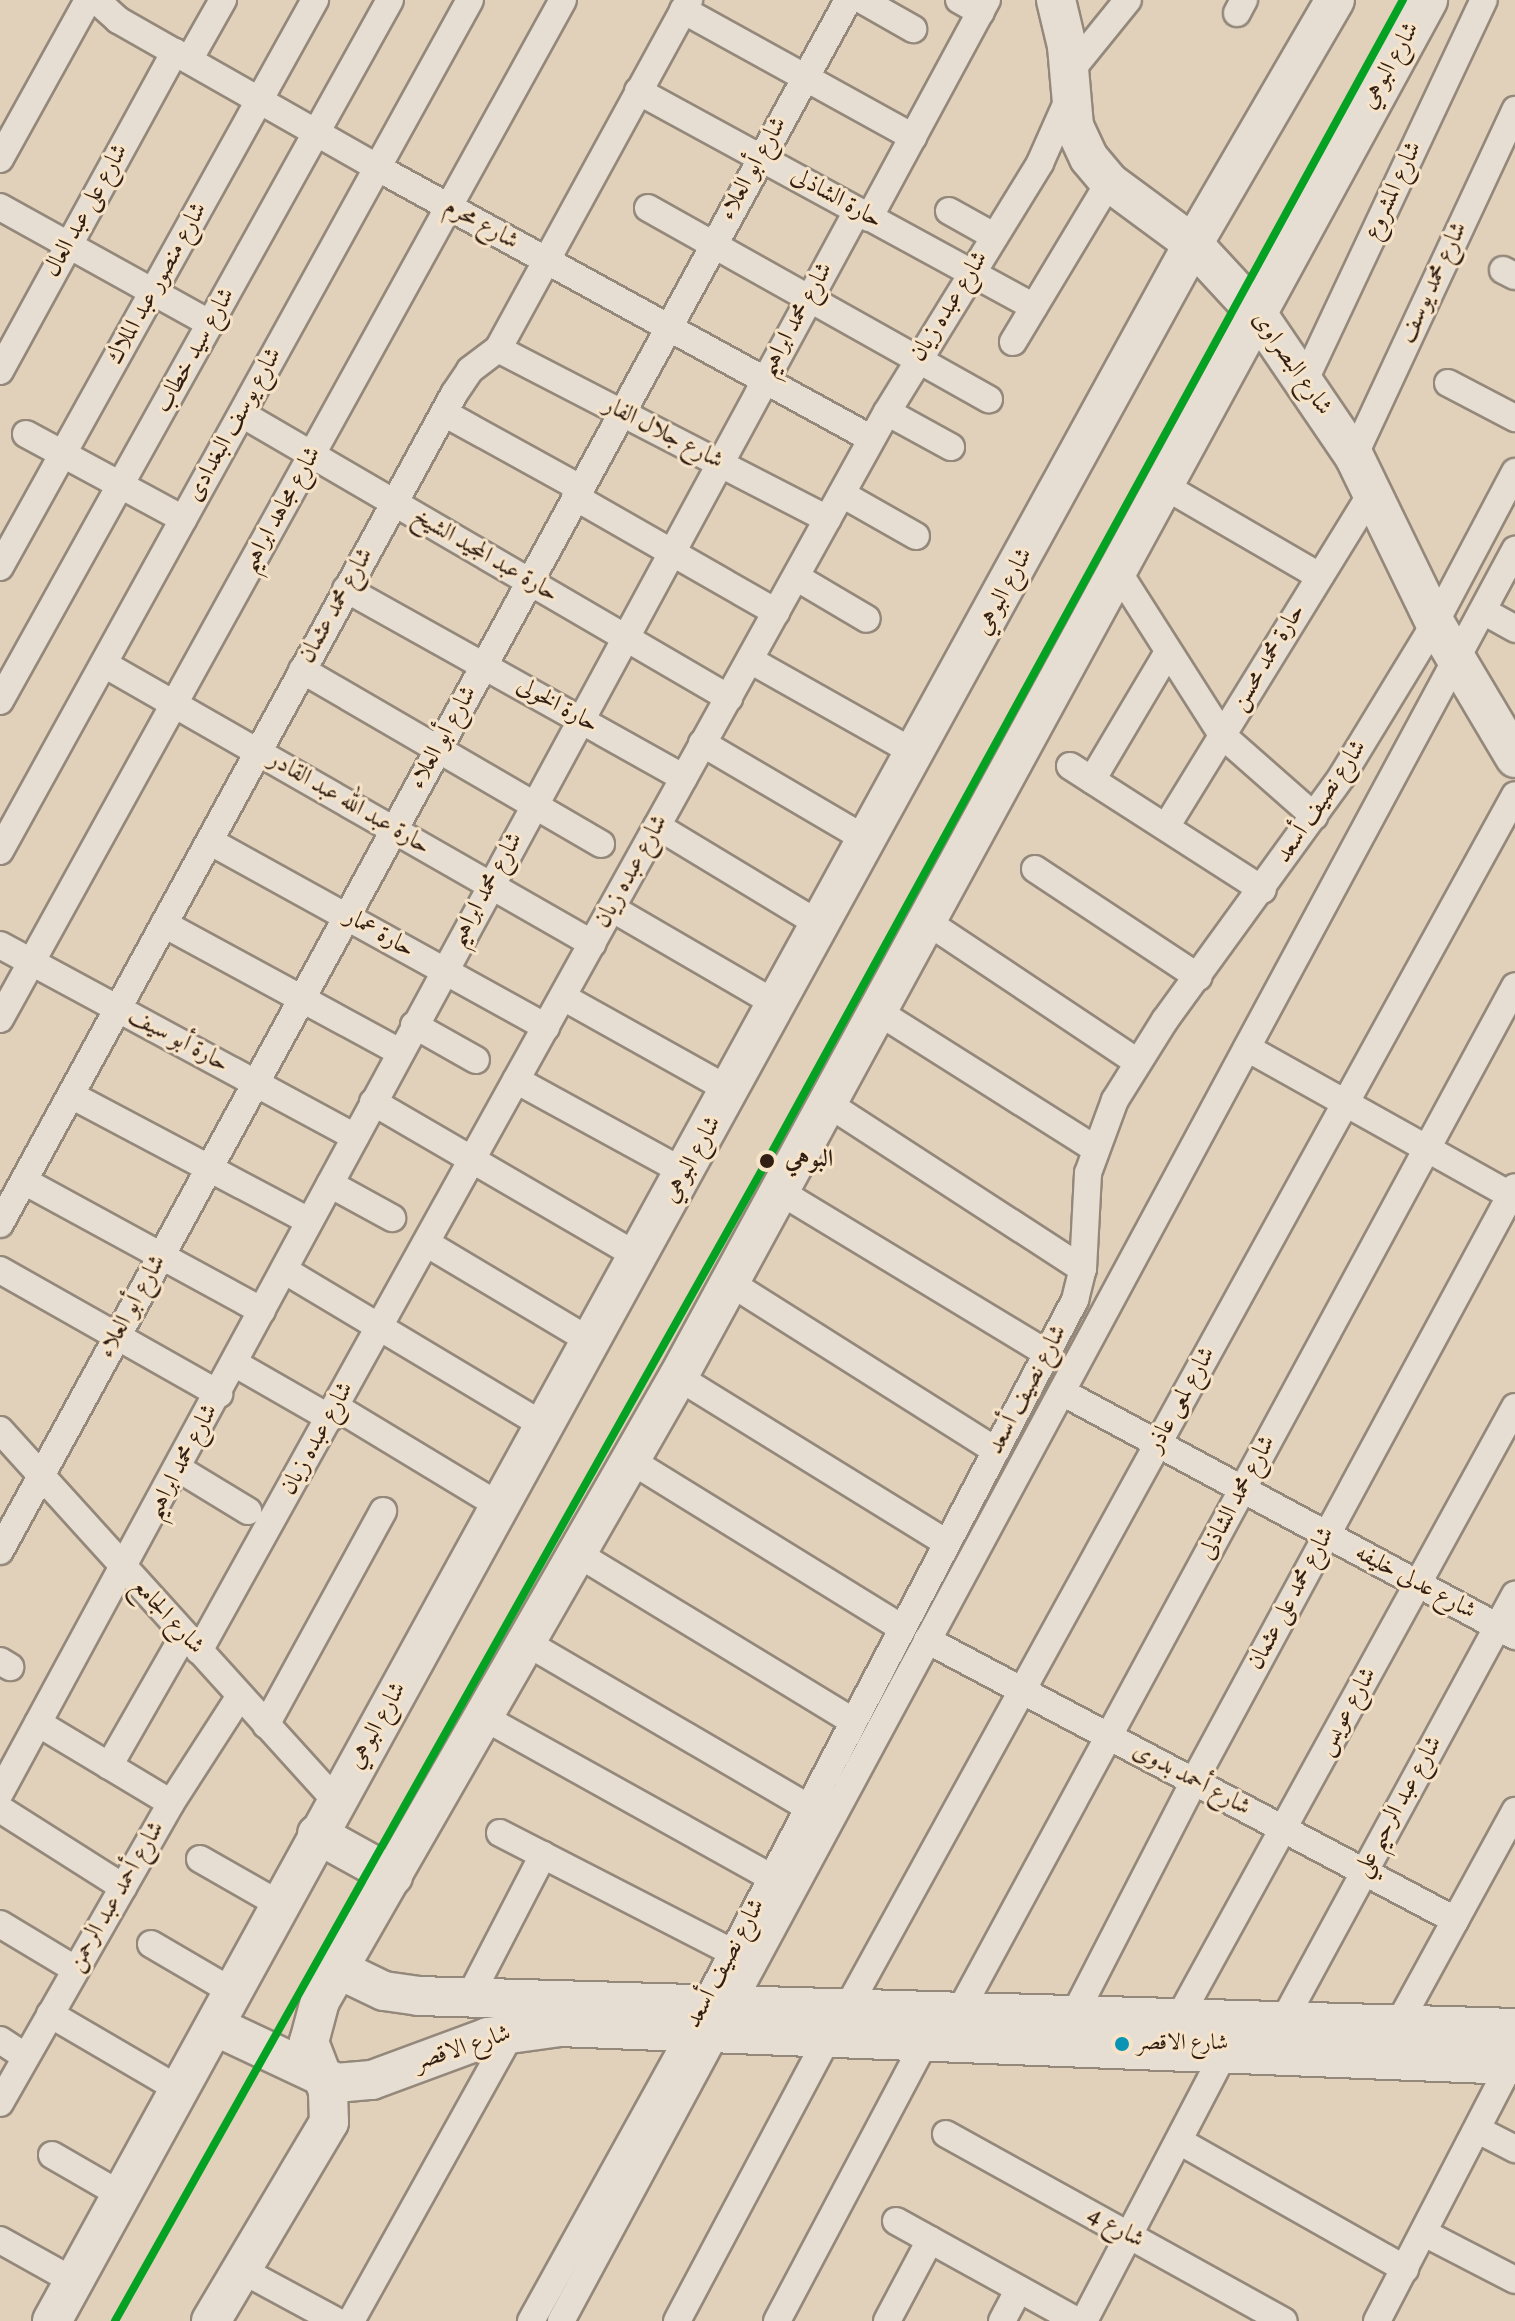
<!DOCTYPE html>
<meta charset="utf-8">
<style>
body{margin:0}
#map{position:relative;width:1515px;height:2321px;overflow:hidden;background:#e1d1ba;font-family:Vollkorn,Amiri,serif}
div>[style]{position:absolute}
[style*='--x']{left:calc(var(--x)*1px);top:calc(var(--y)*1px);width:calc(var(--w)*1px);rotate:calc(var(--a)*1deg)}
.roads{filter:drop-shadow(2px 0 #94887b) drop-shadow(-2px 0 #94887b) drop-shadow(0 2px #94887b) drop-shadow(0 -2px #94887b)}
.street>*{height:26px;margin:-13px;padding:0 13px;transform-origin:13px;border-radius:13px;background:#e6ded3}
.secondary>*{height:38px;margin:-19px;padding:0 19px;transform-origin:19px;border-radius:19px;background:#e6ded3}
.metro-1>*{height:8px;margin:-4px;padding:0 4px;transform-origin:4px;border-radius:4px;background:#05a122}
.dots>*{width:22px;height:22px;translate:-50% -50%;box-sizing:border-box;border:4px solid #f6e3c8;border-radius:50%}
span{translate:-50% -50%;white-space:nowrap;text-align:center;line-height:1.15;-webkit-text-stroke:6px #f6e3c8;paint-order:stroke}
.bus-label{font-size:22px;color:#321f14}
.left{translate:0 -50%;text-align:left}
.street-label{font-size:24px;color:#321f14}
.stop-label{font-size:24px;color:#321f14;font-weight:700}
</style>
<div id="map">
<div class="roads">
<div class="street">
<i style="--x:96;--y:0;--w:30;--a:42"></i>
<i style="--x:118;--y:20;--w:299;--a:29.6"></i>
<i style="--x:378;--y:168;--w:563;--a:28.75"></i>
<i style="--x:862;--y:0;--w:59;--a:29.6"></i>
<i style="--x:959;--y:0;--w:25;--a:29"></i>
<i style="--x:683;--y:10;--w:263;--a:28.9"></i>
<i style="--x:1237;--y:13;--w:15;--a:-62"></i>
<i style="--x:189;--y:60;--w:69;--a:-60.5"></i>
<i style="--x:1068;--y:74;--w:95;--a:-51"></i>
<i style="--x:638;--y:91;--w:451;--a:28.6"></i>
<i style="--x:0;--y:159;--w:182;--a:-61"></i>
<i style="--x:0;--y:207;--w:241;--a:29"></i>
<i style="--x:648;--y:208;--w:391;--a:29.3"></i>
<i style="--x:949;--y:211;--w:51;--a:29.1"></i>
<i style="--x:869;--y:218;--w:248;--a:-61.6"></i>
<i style="--x:1503;--y:270;--w:13;--a:27"></i>
<i style="--x:1013;--y:342;--w:187;--a:-59"></i>
<i style="--x:498;--y:349;--w:371;--a:27.3"></i>
<i style="--x:0;--y:371;--w:364;--a:-61.3"></i>
<i style="--x:1304;--y:382;--w:422;--a:-64.8"></i>
<i style="--x:1448;--y:383;--w:76;--a:27.6"></i>
<i style="--x:887;--y:412;--w:73;--a:28.7"></i>
<i style="--x:444;--y:413;--w:155;--a:28.9"></i>
<i style="--x:242;--y:414;--w:564;--a:30.25"></i>
<i style="--x:26;--y:434;--w:179;--a:28.4"></i>
<i style="--x:1354;--y:456;--w:382;--a:-65"></i>
<i style="--x:1161;--y:484;--w:183;--a:30.2"></i>
<i style="--x:842;--y:494;--w:85;--a:29.6"></i>
<i style="--x:575;--y:497;--w:232;--a:29.8"></i>
<i style="--x:0;--y:567;--w:649;--a:-60.95"></i>
<i style="--x:1117;--y:570;--w:196;--a:57.5"></i>
<i style="--x:1222;--y:735;--w:123;--a:41.4"></i>
<i style="--x:796;--y:577;--w:82;--a:30.6"></i>
<i style="--x:346;--y:589;--w:387;--a:29.2"></i>
<i style="--x:1483;--y:611;--w:37;--a:29"></i>
<i style="--x:750;--y:660;--w:192;--a:29.4"></i>
<i style="--x:104;--y:664;--w:563;--a:29.8"></i>
<i style="--x:302;--y:670;--w:346;--a:30.2"></i>
<i style="--x:0;--y:701;--w:802;--a:-60.91"></i>
<i style="--x:702;--y:743;--w:194;--a:30.4"></i>
<i style="--x:1070;--y:766;--w:229;--a:32.7"></i>
<i style="--x:1092;--y:780;--w:149;--a:-59.3"></i>
<i style="--x:657;--y:826;--w:193;--a:31.2"></i>
<i style="--x:1166;--y:827;--w:395;--a:-58.4"></i>
<i style="--x:211;--y:842;--w:383;--a:28.9"></i>
<i style="--x:0;--y:851;--w:972;--a:-61.09"></i>
<i style="--x:1035;--y:869;--w:196;--a:33.5"></i>
<i style="--x:613;--y:909;--w:191;--a:30.2"></i>
<i style="--x:926;--y:921;--w:252;--a:33.7"></i>
<i style="--x:164;--y:924;--w:268;--a:28.5"></i>
<i style="--x:0;--y:945;--w:404;--a:28.4"></i>
<i style="--x:563;--y:997;--w:193;--a:29.2"></i>
<i style="--x:877;--y:1011;--w:257;--a:32.3"></i>
<i style="--x:0;--y:1019;--w:1164;--a:-61.08"></i>
<i style="--x:414;--y:1025;--w:71;--a:29.4"></i>
<i style="--x:1247;--y:1048;--w:307;--a:29.2"></i>
<i style="--x:516;--y:1080;--w:194;--a:28.7"></i>
<i style="--x:71;--y:1095;--w:269;--a:27.9"></i>
<i style="--x:373;--y:1102;--w:308;--a:30.2"></i>
<i style="--x:827;--y:1103;--w:305;--a:33"></i>
<i style="--x:24;--y:1181;--w:271;--a:28.6"></i>
<i style="--x:330;--y:1184;--w:71;--a:28.7"></i>
<i style="--x:779;--y:1191;--w:313;--a:31.2"></i>
<i style="--x:0;--y:1224;--w:946;--a:-61.32"></i>
<i style="--x:454;--y:394;--w:29;--a:-56"></i>
<i style="--x:470;--y:370;--w:35;--a:-37"></i>
<i style="--x:498;--y:349;--w:398;--a:-61.3"></i>
<i style="--x:426;--y:1243;--w:193;--a:30.8"></i>
<i style="--x:0;--y:1270;--w:252;--a:29.5"></i>
<i style="--x:284;--y:1270;--w:304;--a:30.9"></i>
<i style="--x:729;--y:1282;--w:316;--a:32.3"></i>
<i style="--x:234;--y:1363;--w:111;--a:29.8"></i>
<i style="--x:678;--y:1377;--w:316;--a:31.7"></i>
<i style="--x:1062;--y:1392;--w:515;--a:28.31"></i>
<i style="--x:336;--y:1407;--w:193;--a:31.2"></i>
<i style="--x:0;--y:1430;--w:501;--a:47.83"></i>
<i style="--x:630;--y:1460;--w:320;--a:31.7"></i>
<i style="--x:179;--y:1469;--w:81;--a:31.3"></i>
<i style="--x:0;--y:1551;--w:1768;--a:-61.33"></i>
<i style="--x:578;--y:1554;--w:322;--a:31.3"></i>
<i style="--x:927;--y:1640;--w:598;--a:27.94"></i>
<i style="--x:527;--y:1643;--w:325;--a:30.3"></i>
<i style="--x:199;--y:1651;--w:1417;--a:-60.96"></i>
<i style="--x:887;--y:412;--w:292;--a:-58.4"></i>
<i style="--x:1040;--y:163;--w:71;--a:-66"></i>
<i style="--x:0;--y:1661;--w:12;--a:31"></i>
<i style="--x:485;--y:1718;--w:327;--a:29.1"></i>
<i style="--x:38;--y:1723;--w:155;--a:31"></i>
<i style="--x:266;--y:1725;--w:244;--a:-61.3"></i>
<i style="--x:109;--y:1766;--w:151;--a:-60.2"></i>
<i style="--x:0;--y:1793;--w:1799;--a:-61.55"></i>
<i style="--x:0;--y:1809;--w:146;--a:32.4"></i>
<i style="--x:500;--y:1833;--w:261;--a:27.2"></i>
<i style="--x:200;--y:1859;--w:91;--a:29.7"></i>
<i style="--x:0;--y:1924;--w:87;--a:31"></i>
<i style="--x:151;--y:1944;--w:95;--a:30.3"></i>
<i style="--x:470;--y:1996;--w:159;--a:-62.6"></i>
<i style="--x:849;--y:2005;--w:1381;--a:-61.17"></i>
<i style="--x:961;--y:2009;--w:1163;--a:-61.56"></i>
<i style="--x:1075;--y:2013;--w:261;--a:-62.8"></i>
<i style="--x:1194;--y:1781;--w:675;--a:-61.61"></i>
<i style="--x:50;--y:2014;--w:151;--a:30.3"></i>
<i style="--x:1180;--y:2016;--w:695;--a:-61.19"></i>
<i style="--x:1284;--y:2020;--w:484;--a:-61.5"></i>
<i style="--x:1399;--y:2023;--w:242;--a:-61.3"></i>
<i style="--x:0;--y:2040;--w:30;--a:33"></i>
<i style="--x:0;--y:2103;--w:345;--a:-60.3"></i>
<i style="--x:171;--y:1803;--w:127;--a:-57.2"></i>
<i style="--x:1478;--y:2130;--w:42;--a:27.2"></i>
<i style="--x:946;--y:2134;--w:386;--a:29"></i>
<i style="--x:1179;--y:2141;--w:260;--a:29.5"></i>
<i style="--x:52;--y:2155;--w:82;--a:30"></i>
<i style="--x:896;--y:2221;--w:207;--a:28.9"></i>
<i style="--x:1424;--y:2233;--w:102;--a:27.3"></i>
<i style="--x:0;--y:2240;--w:86;--a:29.2"></i>
<i style="--x:240;--y:2269;--w:109;--a:28.4"></i>
<i style="--x:351;--y:2321;--w:331;--a:-60.9"></i>
<i style="--x:531;--y:2321;--w:330;--a:-61"></i>
<i style="--x:691;--y:2032;--w:827;--a:-62.32"></i>
<i style="--x:1075;--y:1300;--w:32;--a:-76"></i>
<i style="--x:1083;--y:1269;--w:96;--a:-87"></i>
<i style="--x:1088;--y:1173;--w:78;--a:-69.7"></i>
<i style="--x:1115;--y:1100;--w:94;--a:-58"></i>
<i style="--x:1165;--y:1020;--w:301;--a:-54"></i>
<i style="--x:1342;--y:776;--w:179;--a:-58.7"></i>
<i style="--x:1435;--y:623;--w:171;--a:-62.1"></i>
<i style="--x:561;--y:2321;--w:2012;--a:-61.69"></i>
<i style="--x:677;--y:2321;--w:322;--a:-62"></i>
<i style="--x:777;--y:2321;--w:317;--a:-62.1"></i>
<i style="--x:887;--y:2321;--w:92;--a:-62"></i>
<i style="--x:1002;--y:2321;--w:36;--a:-62"></i>
<i style="--x:1084;--y:2321;--w:302;--a:-62.4"></i>
<i style="--x:1377;--y:2321;--w:300;--a:-62.6"></i>
</div>
<div class="secondary">
<i style="--x:1056;--y:0;--w:47;--a:76.6"></i>
<i style="--x:1067;--y:46;--w:80;--a:85"></i>
<i style="--x:1074;--y:126;--w:35;--a:65"></i>
<i style="--x:1089;--y:158;--w:31;--a:50"></i>
<i style="--x:1109;--y:182;--w:104;--a:36.4"></i>
<i style="--x:1193;--y:244;--w:93;--a:47.2"></i>
<i style="--x:1256;--y:312;--w:174;--a:55.8"></i>
<i style="--x:1354;--y:456;--w:186;--a:64.1"></i>
<i style="--x:1435;--y:623;--w:157;--a:59.3"></i>
<i style="--x:317;--y:1834;--w:87;--a:28.9"></i>
<i style="--x:338;--y:1969;--w:51;--a:25.6"></i>
<i style="--x:384;--y:1991;--w:34;--a:8"></i>
<i style="--x:418;--y:1996;--w:1097;--a:1.67"></i>
<i style="--x:215;--y:2026;--w:134;--a:25.2"></i>
<i style="--x:336;--y:2083;--w:36;--a:-5"></i>
<i style="--x:372;--y:2080;--w:124;--a:-20.3"></i>
<i style="--x:488;--y:2037;--w:73;--a:-7.9"></i>
<i style="--x:560;--y:2027;--w:956;--a:2.28"></i>
<i style="--x:52;--y:2321;--w:2370;--a:-61.22"></i>
<i style="--x:1193;--y:244;--w:282;--a:-59.8"></i>
<i style="--x:211;--y:2321;--w:231;--a:-59.3"></i>
<i style="--x:329;--y:2122;--w:31;--a:-92"></i>
<i style="--x:328;--y:2091;--w:53;--a:-111.2"></i>
<i style="--x:309;--y:2042;--w:42;--a:-75"></i>
<i style="--x:320;--y:2001;--w:719;--a:-60.16"></i>
<i style="--x:678;--y:1377;--w:1568;--a:-61.42"></i>
</div>
</div>
<div class="metro-1">
<i style="--x:115;--y:2321;--w:1331;--a:-60.66"></i>
<i style="--x:767;--y:1161;--w:1324;--a:-61.29"></i>
</div>
<div class="dots">
<i style="left:767px;top:1161px;background:#321f14"></i>
<i style="left:1122px;top:2044px;background:#0894b2"></i>
</div>
<div class="bus-label">
<span class="left" style="left:1137px;top:2044px">شارع الاقصر</span>
</div>
<div class="street-label">
<span style="left:1391px;top:66px;rotate:-61deg">شارع البوهي</span>
<span style="left:754px;top:169px;rotate:-61deg">شارع أبو العلاء</span>
<span style="left:1394px;top:191px;rotate:-65deg">شارع المشروع</span>
<span style="left:836px;top:199px;rotate:29deg">حارة الشاذلى</span>
<span style="left:87px;top:211px;rotate:-61deg">شارع على عبد العال</span>
<span style="left:481px;top:225px;rotate:29deg">شارع محرم</span>
<span style="left:1434px;top:283px;rotate:-65deg">شارع محمد يوسف</span>
<span style="left:158px;top:284px;rotate:-61deg">شارع منصور عبد الملاك</span>
<span style="left:950px;top:307px;rotate:-58deg">شارع عبده زيان</span>
<span style="left:797px;top:320px;rotate:-61deg">شارع محمد ابراهيم</span>
<span style="left:196px;top:351px;rotate:-61deg">شارع سيد خطاب</span>
<span style="left:1291px;top:364px;rotate:55deg">شارع البصراوى</span>
<span style="left:235px;top:425px;rotate:-61deg">شارع يوسف البغدادى</span>
<span style="left:663px;top:434px;rotate:27deg">شارع جلال الفار</span>
<span style="left:282px;top:510px;rotate:-61deg">شارع مجاهد ابراهيم</span>
<span style="left:485px;top:556px;rotate:30deg">حارة عبد المجيد الشيخ</span>
<span style="left:1005px;top:592px;rotate:-62deg">شارع البوهي</span>
<span style="left:337px;top:606px;rotate:-61deg">شارع محمد عثمان</span>
<span style="left:1269px;top:658px;rotate:-59deg">حارة محمد محسن</span>
<span style="left:557px;top:706px;rotate:29deg">حارة الخولى</span>
<span style="left:444px;top:738px;rotate:-61deg">شارع أبو العلاء</span>
<span style="left:1322px;top:802px;rotate:-56deg">شارع نصيف أسعد</span>
<span style="left:349px;top:804px;rotate:30deg">حارة عبد الله عبد القادر</span>
<span style="left:632px;top:872px;rotate:-61deg">شارع عبده زيان</span>
<span style="left:487px;top:890px;rotate:-61deg">شارع محمد ابراهيم</span>
<span style="left:379px;top:934px;rotate:29deg">حارة عمار</span>
<span style="left:178px;top:1041px;rotate:28deg">حارة أبو سيف</span>
<span style="left:693px;top:1160px;rotate:-61deg">شارع البوهي</span>
<span style="left:133px;top:1307px;rotate:-61deg">شارع أبو العلاء</span>
<span style="left:1028px;top:1390px;rotate:-62deg">شارع نصيف أسعد</span>
<span style="left:1182px;top:1400px;rotate:-61deg">شارع لمعى عاذر</span>
<span style="left:318px;top:1439px;rotate:-61deg">شارع عبده زيان</span>
<span style="left:183px;top:1462px;rotate:-62deg">شارع محمد ابراهيم</span>
<span style="left:1238px;top:1498px;rotate:-62deg">شارع محمد الشاذلى</span>
<span style="left:1415px;top:1583px;rotate:28deg">شارع عدلى خليفه</span>
<span style="left:1292px;top:1599px;rotate:-62deg">شارع محمد على عثمان</span>
<span style="left:167px;top:1617px;rotate:47deg">شارع الجامع</span>
<span style="left:1348px;top:1712px;rotate:-61deg">شارع عويس</span>
<span style="left:378px;top:1726px;rotate:-61deg">شارع البوهي</span>
<span style="left:1191px;top:1780px;rotate:28deg">شارع أحمد بدوى</span>
<span style="left:1399px;top:1807px;rotate:-61deg">شارع عبد الرحيم علي</span>
<span style="left:117px;top:1897px;rotate:-60deg">شارع أحمد عبد الرحمن</span>
<span style="left:726px;top:1964px;rotate:-62deg">شارع نصيف أسعد</span>
<span style="left:463px;top:2049px;rotate:-18deg">شارع الاقصر</span>
<span style="left:1115px;top:2228px;rotate:29deg">شارع 4</span>
</div>
<div class="stop-label">
<span class="left" style="left:785px;top:1161px">البوهي</span>
</div>
</div>
